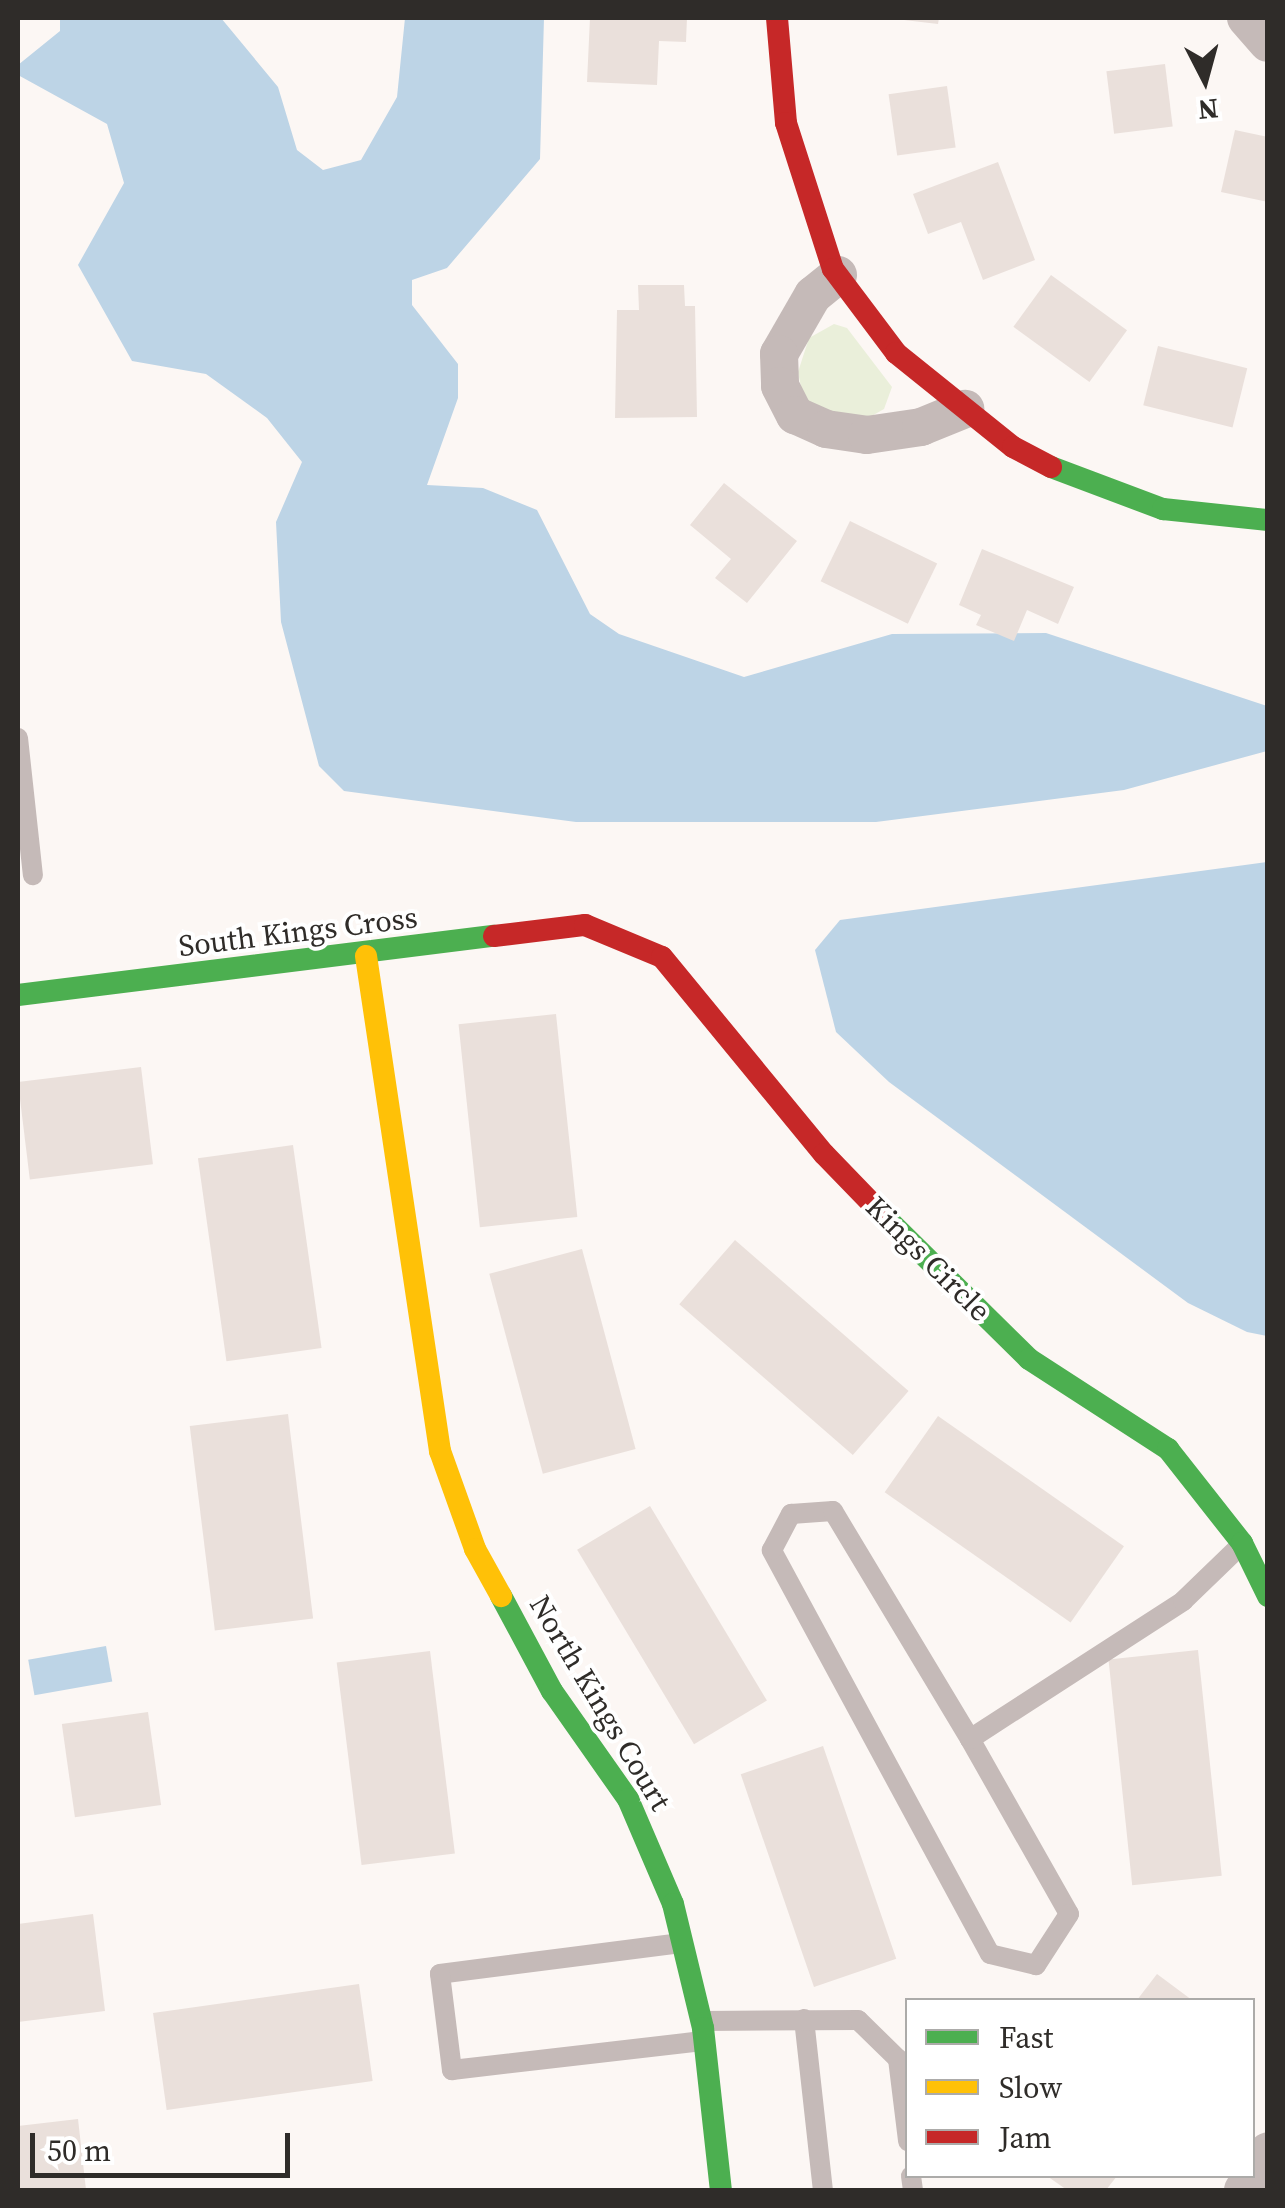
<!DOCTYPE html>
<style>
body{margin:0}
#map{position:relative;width:1285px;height:2208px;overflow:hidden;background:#fcf7f4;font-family:"Source Serif 4",serif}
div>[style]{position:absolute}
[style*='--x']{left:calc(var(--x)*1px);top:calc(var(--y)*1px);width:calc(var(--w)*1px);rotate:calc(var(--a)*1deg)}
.green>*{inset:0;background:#eaefda}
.water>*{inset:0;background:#bdd4e6;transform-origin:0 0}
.building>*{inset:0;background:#eae0db;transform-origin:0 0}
.lane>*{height:20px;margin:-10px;padding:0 10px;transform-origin:10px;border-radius:10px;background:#c5bab8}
.street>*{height:38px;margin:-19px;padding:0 19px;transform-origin:19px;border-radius:19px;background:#c5bab8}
.fast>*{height:22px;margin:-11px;padding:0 11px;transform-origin:11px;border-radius:11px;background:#4caf50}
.slow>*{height:22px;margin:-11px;padding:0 11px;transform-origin:11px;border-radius:11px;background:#ffc107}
.jam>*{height:22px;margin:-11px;padding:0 11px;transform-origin:11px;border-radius:11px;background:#c62828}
span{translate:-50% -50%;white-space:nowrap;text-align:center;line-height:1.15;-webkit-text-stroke:8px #fff;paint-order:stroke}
.street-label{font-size:30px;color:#2f2c29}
.frame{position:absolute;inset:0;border:20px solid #2f2c29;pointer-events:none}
.legend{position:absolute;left:905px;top:1998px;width:350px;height:180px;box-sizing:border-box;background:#fff;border:2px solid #acaba9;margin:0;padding:12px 18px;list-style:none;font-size:30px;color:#2f2c29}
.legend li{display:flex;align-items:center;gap:20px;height:50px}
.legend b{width:50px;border:2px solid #acaba9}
.north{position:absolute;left:1155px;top:30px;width:100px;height:100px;-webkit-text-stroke:8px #fff;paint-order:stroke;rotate:174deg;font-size:28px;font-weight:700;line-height:40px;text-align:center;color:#2f2c29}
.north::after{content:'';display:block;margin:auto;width:35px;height:45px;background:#2f2c29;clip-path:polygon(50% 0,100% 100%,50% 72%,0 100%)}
.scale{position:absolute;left:30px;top:2133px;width:260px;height:45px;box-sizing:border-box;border:5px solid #2f2c29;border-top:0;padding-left:12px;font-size:30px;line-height:35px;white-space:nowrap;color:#2f2c29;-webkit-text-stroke:8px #fff;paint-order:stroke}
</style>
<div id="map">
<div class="green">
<i style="clip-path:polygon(834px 324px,847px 328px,892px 387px,884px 409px,861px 422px,810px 404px,801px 387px,798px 372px,809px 338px)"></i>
</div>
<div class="water">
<i style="clip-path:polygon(60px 18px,221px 18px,278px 87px,297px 150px,323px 170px,361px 160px,397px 97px,405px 18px,544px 18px,540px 159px,447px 268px,412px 280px,412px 305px,458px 364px,458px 398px,427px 485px,483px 488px,537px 510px,590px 614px,619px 634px,744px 677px,892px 634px,1046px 633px,1267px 706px,1267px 751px,1124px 790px,876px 822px,576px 822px,344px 791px,319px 766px,281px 622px,276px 522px,302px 462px,267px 418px,206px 374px,132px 361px,78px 265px,124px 183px,107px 124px,18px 75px,18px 65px,60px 31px)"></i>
<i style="clip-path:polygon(1267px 862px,1268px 862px,1267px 1336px,1247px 1332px,1188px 1303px,889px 1082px,836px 1032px,815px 950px,840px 920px)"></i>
<i style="left:106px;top:1646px;width:36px;height:79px;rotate:80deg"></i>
</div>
<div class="building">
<i style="clip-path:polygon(590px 18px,687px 18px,686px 42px,659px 41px,657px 85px,587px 82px)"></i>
<i style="clip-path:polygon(887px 18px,939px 18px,938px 24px)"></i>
<i style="left:1165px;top:64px;width:63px;height:59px;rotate:83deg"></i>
<i style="left:947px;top:86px;width:62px;height:59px;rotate:82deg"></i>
<i style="clip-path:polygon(1235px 130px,1268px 137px,1268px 202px,1221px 192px)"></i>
<i style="clip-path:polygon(998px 162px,1035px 260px,983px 280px,961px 222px,928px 234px,913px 194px)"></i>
<i style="left:1051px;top:275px;width:94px;height:64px;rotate:36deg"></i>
<i style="clip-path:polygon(638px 285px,684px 285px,685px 306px,695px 306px,697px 417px,615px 418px,617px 310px,639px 310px)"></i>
<i style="left:1158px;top:346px;width:92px;height:61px;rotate:14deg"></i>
<i style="clip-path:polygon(724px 483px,797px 541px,747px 603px,715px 578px,731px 559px,690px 525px)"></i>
<i style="left:850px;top:521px;width:97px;height:67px;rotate:26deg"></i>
<i style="clip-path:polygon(982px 549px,1074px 587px,1058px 624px,1027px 610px,1014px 641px,976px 625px,981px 615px,959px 605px)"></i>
<i style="left:556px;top:1014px;width:204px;height:98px;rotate:84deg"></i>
<i style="left:141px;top:1067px;width:98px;height:124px;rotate:83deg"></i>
<i style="left:293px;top:1145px;width:205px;height:96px;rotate:82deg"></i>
<i style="left:735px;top:1240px;width:230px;height:85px;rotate:41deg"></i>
<i style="left:582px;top:1249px;width:207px;height:96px;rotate:75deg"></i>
<i style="left:288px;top:1414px;width:206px;height:99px;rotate:83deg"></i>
<i style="left:938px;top:1416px;width:227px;height:93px;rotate:35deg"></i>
<i style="left:650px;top:1506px;width:227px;height:85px;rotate:59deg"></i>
<i style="left:1198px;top:1650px;width:227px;height:90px;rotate:84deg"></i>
<i style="left:430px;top:1651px;width:204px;height:94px;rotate:83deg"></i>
<i style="left:148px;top:1712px;width:94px;height:87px;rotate:82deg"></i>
<i style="left:823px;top:1746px;width:225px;height:87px;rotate:71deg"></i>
<i style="clip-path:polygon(93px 1914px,105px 2011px,18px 2022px,18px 1924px)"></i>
<i style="clip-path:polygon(1157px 1974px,1192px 2000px,1137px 2000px)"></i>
<i style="left:359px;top:1984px;width:98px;height:208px;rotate:82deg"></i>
<i style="clip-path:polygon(78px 2119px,86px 2190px,18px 2190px,18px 2126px)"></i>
<i style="clip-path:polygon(1047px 2176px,1117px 2176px,1106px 2190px,1067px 2190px)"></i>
</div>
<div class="lane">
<i style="--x:18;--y:738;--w:138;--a:83.8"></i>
<i style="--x:970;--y:1739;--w:201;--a:60.5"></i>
<i style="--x:1069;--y:1914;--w:61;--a:122.9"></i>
<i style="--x:1036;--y:1965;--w:47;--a:-166.6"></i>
<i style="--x:990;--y:1954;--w:459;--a:-118.4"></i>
<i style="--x:772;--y:1550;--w:41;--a:-62.2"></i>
<i style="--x:791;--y:1514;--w:42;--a:-4.1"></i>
<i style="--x:833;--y:1511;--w:266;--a:59"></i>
<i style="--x:970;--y:1739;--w:254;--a:-32.9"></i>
<i style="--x:1183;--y:1601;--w:81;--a:-44"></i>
<i style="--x:681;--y:1943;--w:243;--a:172.7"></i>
<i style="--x:440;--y:1974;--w:97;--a:82.9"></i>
<i style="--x:452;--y:2070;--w:252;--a:-6.6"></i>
<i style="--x:804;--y:2019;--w:172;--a:83.7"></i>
<i style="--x:704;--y:2021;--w:154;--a:-0.4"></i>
<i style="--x:858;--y:2020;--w:56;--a:44.3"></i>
<i style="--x:898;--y:2059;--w:83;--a:83"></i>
<i style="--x:911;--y:2176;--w:14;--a:82"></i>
</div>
<div class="street">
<i style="--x:1246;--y:18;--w:33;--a:49"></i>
<i style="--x:838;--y:275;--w:32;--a:141"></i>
<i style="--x:813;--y:295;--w:68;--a:120"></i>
<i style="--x:779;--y:354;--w:32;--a:88"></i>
<i style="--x:780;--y:386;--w:33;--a:63"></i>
<i style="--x:795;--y:415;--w:34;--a:24"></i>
<i style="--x:826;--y:429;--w:41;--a:8.3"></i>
<i style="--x:867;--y:435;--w:55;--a:-8.4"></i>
<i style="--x:921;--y:427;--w:48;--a:-22.2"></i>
<i style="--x:1243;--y:2190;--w:46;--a:-57.3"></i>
</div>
<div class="fast">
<i style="--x:1051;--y:467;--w:120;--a:20.6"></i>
<i style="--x:1163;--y:509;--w:106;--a:6"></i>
<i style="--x:18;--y:995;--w:480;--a:-7.1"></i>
<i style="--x:882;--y:1214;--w:206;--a:44.6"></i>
<i style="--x:1029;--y:1359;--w:166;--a:32.9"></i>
<i style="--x:1168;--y:1449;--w:120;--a:51.8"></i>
<i style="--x:1242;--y:1543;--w:59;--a:63.9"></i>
<i style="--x:501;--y:1596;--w:108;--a:61.8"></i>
<i style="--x:552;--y:1691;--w:132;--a:54.9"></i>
<i style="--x:628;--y:1799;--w:114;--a:66.8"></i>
<i style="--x:673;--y:1904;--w:128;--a:76.4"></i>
<i style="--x:703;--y:2028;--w:163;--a:83.7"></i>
</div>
<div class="slow">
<i style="--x:366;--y:956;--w:501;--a:81.5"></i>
<i style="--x:440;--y:1451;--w:104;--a:70.3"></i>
<i style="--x:475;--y:1549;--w:54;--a:61"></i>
</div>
<div class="jam">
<i style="--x:777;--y:18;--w:105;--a:85.1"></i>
<i style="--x:786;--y:123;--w:153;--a:72.2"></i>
<i style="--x:833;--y:269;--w:105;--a:53.1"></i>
<i style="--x:896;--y:353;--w:150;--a:38.8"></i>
<i style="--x:1013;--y:447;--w:43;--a:27.8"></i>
<i style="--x:494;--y:936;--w:92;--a:-6.9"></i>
<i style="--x:585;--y:925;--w:83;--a:22.6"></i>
<i style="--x:662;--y:957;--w:255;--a:50.6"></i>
<i style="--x:824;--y:1154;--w:83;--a:46"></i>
</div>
<div class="street-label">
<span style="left:298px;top:932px;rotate:-7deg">South Kings Cross</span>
<span style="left:928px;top:1259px;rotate:45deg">Kings Circle</span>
<span style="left:600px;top:1703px;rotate:59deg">North Kings Court</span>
</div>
<div class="frame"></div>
<ul class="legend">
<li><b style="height:12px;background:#4caf50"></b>Fast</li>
<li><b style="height:12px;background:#ffc107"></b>Slow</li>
<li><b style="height:12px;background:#c62828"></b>Jam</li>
</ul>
<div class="north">N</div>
<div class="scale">50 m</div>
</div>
